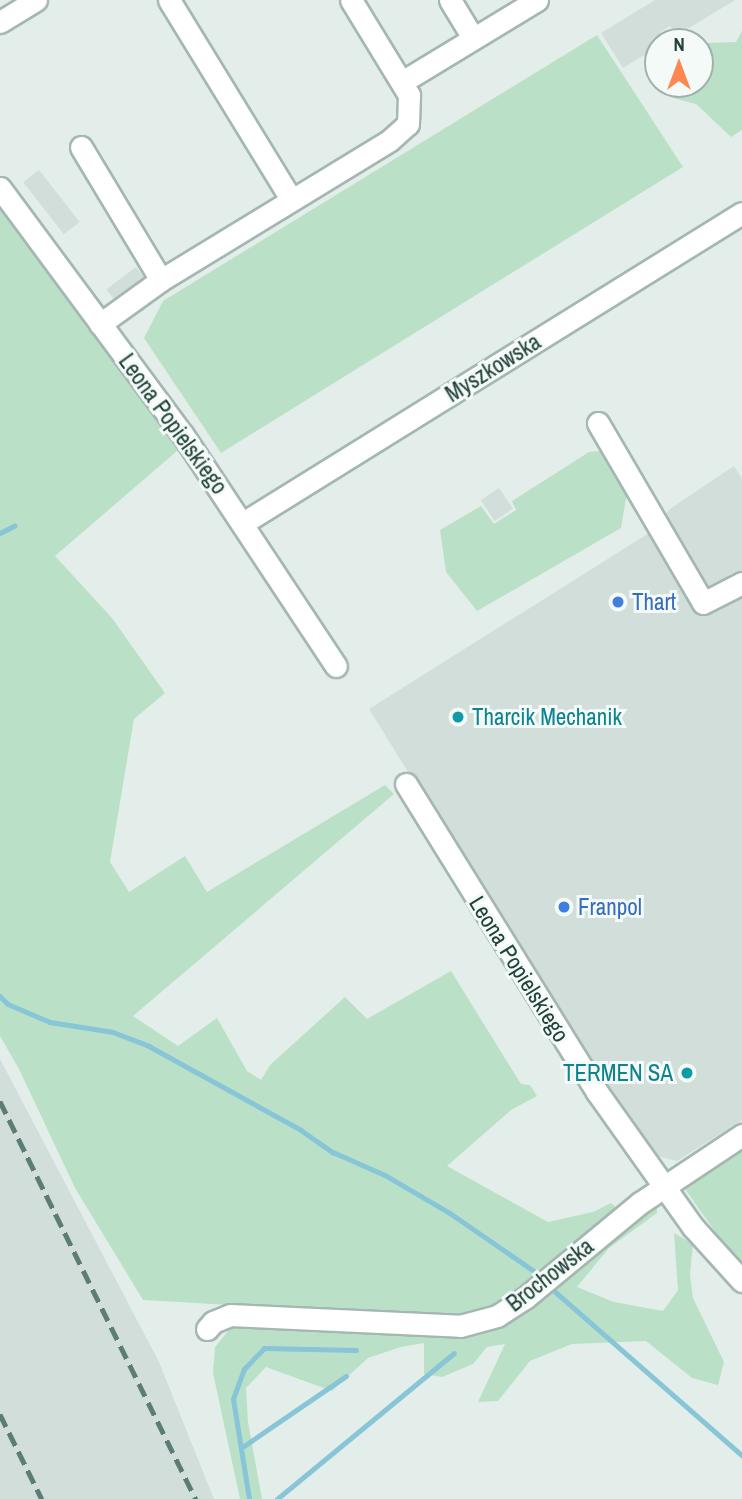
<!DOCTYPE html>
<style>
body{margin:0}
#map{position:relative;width:742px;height:1499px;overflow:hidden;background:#e3eeea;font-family:"Archivo Narrow",sans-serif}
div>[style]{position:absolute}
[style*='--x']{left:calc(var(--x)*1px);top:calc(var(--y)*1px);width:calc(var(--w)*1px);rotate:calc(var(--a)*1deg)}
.built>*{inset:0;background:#d1ded9;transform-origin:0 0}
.green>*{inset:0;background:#bae1c7}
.stream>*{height:4.5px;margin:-2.25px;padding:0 2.25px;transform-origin:2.25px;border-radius:2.25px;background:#87c5d7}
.roads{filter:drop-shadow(2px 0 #a5b7b2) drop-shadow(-2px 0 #a5b7b2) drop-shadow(0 2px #a5b7b2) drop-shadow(0 -2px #a5b7b2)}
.minor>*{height:21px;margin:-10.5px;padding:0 10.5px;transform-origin:10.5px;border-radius:10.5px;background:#fff}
.rail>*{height:4.5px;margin-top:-2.25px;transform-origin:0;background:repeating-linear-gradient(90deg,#5c7c76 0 14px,transparent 0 21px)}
.dots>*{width:19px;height:19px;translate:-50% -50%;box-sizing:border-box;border:4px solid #f4faf7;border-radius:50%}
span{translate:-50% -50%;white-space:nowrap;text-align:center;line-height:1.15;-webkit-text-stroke:6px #f4faf7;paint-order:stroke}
.street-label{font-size:23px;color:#21413a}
.shop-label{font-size:23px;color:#366cbe}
.left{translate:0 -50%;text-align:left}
.culture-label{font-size:23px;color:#0d838f}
.right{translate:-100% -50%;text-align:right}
.north{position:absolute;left:644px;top:28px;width:70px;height:70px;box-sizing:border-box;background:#f4faf7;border:2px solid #a0b0ab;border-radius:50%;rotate:0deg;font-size:19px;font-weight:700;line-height:28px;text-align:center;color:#21413a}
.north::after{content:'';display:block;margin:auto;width:24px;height:32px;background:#fc8753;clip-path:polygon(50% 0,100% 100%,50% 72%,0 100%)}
</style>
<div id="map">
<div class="built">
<i style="clip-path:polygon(655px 0,735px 0,676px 36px,670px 26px,660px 32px,666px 42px,658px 42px,658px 47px,623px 68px,601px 33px)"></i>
<i style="left:39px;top:170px;width:66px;height:20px;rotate:52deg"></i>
<i style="left:136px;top:267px;width:20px;height:37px;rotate:53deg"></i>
<i style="clip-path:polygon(734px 466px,742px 478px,742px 1120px,677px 1161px,657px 1156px,557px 1012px,369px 709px,649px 533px,670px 509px)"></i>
<i style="left:499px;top:488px;width:25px;height:22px;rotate:56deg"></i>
<i style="clip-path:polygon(0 1059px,159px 1362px,214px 1499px,0 1499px)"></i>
</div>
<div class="green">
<i style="clip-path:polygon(742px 31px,742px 130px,731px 137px,696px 104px,673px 98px,671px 84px,700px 84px,700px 47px,708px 43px,736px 42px)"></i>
<i style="clip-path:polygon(597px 35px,683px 167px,221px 453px,144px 338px,163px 301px)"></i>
<i style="clip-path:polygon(0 199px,184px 445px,55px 556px,112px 618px,165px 693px,134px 719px,110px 862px,129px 892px,185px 856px,207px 892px,385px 785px,394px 794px,133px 1016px,178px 1046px,217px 1018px,247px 1071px,261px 1080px,270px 1065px,345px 997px,367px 1019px,451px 971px,521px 1084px,530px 1085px,537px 1096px,511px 1110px,447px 1166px,548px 1222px,593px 1212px,611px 1203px,620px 1211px,501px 1306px,462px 1318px,143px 1300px,75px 1188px,19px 1069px,0 1036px)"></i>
<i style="clip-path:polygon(600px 451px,611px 458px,628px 487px,621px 528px,477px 611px,446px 572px,440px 530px,481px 506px,494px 524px,516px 510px,512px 501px,589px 452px)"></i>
<i style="clip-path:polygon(742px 1150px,742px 1270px,685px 1189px,686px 1181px)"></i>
<i style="clip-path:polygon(657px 1202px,657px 1213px,609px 1248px,577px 1287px,614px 1302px,663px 1311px,678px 1290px,674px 1233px,693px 1244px,690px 1275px,693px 1298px,724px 1362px,718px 1385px,692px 1378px,646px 1341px,572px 1344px,530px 1361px,498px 1401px,478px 1402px,505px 1344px,487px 1347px,473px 1364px,442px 1377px,424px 1374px,424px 1343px,401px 1347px,368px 1358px,332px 1391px,266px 1367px,246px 1388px,248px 1422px,262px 1499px,240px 1499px,213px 1373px,215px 1347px,233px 1325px,474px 1328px)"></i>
</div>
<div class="stream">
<i style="--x:0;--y:533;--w:16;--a:-27"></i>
<i style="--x:0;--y:996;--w:11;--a:45"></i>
<i style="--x:8;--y:1004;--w:46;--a:23.2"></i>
<i style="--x:50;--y:1022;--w:64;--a:9"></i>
<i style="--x:113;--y:1032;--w:39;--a:21"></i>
<i style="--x:149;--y:1046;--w:174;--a:28.9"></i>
<i style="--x:301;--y:1130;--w:39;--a:35"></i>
<i style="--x:333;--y:1152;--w:57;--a:23.9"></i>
<i style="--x:385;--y:1175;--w:75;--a:30.3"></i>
<i style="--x:450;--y:1213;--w:109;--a:34.6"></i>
<i style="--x:551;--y:1288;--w:254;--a:41.2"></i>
<i style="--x:241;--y:1448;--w:127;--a:-34.4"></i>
<i style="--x:249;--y:1499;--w:101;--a:-99.1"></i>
<i style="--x:233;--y:1399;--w:32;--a:-70"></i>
<i style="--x:244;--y:1369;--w:29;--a:-46"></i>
<i style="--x:264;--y:1348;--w:92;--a:1.2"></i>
<i style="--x:277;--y:1499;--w:229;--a:-39.5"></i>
</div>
<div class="roads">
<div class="minor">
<i style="--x:169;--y:0;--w:233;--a:58.5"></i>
<i style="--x:450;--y:0;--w:44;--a:58.8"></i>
<i style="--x:0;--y:22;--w:42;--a:-31.4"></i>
<i style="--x:402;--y:82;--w:158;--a:-31.3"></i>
<i style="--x:81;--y:147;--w:155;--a:59"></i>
<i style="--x:0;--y:188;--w:307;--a:53.5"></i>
<i style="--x:183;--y:435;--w:277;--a:56.5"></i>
<i style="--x:100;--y:324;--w:75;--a:-35.8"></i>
<i style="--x:161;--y:280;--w:268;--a:-31.4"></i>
<i style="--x:390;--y:140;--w:24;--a:-42"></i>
<i style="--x:408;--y:124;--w:29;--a:-88"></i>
<i style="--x:409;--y:95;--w:111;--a:-121.4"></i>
<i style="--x:598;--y:423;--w:208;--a:59.7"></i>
<i style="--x:703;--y:603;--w:44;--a:-27.1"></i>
<i style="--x:243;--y:523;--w:587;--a:-31.85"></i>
<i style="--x:406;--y:784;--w:362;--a:58.2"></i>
<i style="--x:597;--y:1092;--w:166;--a:54.6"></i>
<i style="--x:693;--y:1227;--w:73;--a:47.8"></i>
<i style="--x:207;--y:1329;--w:9;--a:-49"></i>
<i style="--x:213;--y:1322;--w:18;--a:-22"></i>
<i style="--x:230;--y:1315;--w:230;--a:2.7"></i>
<i style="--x:460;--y:1326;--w:38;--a:-15"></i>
<i style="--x:497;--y:1316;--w:33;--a:-33"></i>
<i style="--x:525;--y:1298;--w:149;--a:-39.6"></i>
<i style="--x:640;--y:1203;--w:123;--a:-33.7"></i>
</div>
</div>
<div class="rail">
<i style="--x:0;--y:1101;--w:444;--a:63.8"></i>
<i style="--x:0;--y:1414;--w:95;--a:63.7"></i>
</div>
<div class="dots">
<i style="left:618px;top:602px;background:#3f7fe0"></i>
<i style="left:458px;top:717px;background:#0f9aa8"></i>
<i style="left:564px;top:907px;background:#3f7fe0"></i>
<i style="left:687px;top:1073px;background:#0f9aa8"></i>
</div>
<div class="street-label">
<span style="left:493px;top:368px;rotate:-32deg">Myszkowska</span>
<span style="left:173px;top:424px;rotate:54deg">Leona Popielskiego</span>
<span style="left:519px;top:969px;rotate:58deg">Leona Popielskiego</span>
<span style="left:550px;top:1275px;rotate:-38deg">Brochowska</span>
</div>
<div class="shop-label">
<span class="left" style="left:632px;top:602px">Thart</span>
<span class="left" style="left:578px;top:907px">Franpol</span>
</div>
<div class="culture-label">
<span class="left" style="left:472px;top:717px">Tharcik Mechanik</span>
<span class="right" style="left:673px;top:1073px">TERMEN SA</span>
</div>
<div class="north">N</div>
</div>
